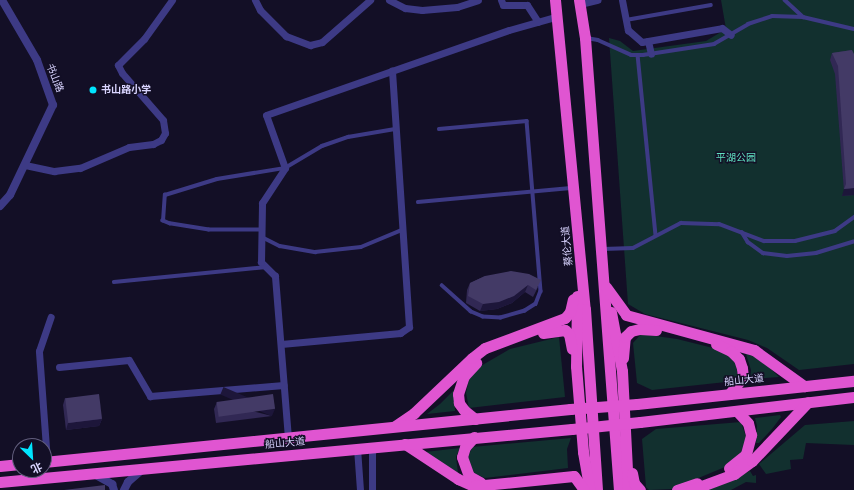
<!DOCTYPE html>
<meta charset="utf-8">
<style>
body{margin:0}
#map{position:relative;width:854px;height:490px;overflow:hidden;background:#130f26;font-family:"IBM Plex Sans","Noto Sans SC",sans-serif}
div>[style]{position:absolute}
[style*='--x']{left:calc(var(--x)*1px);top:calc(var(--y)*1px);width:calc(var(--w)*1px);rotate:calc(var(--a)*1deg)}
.green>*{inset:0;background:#12302f}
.service>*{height:3.5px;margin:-1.75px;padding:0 1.75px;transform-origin:1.75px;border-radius:1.75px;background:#3d3a85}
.minor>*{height:7px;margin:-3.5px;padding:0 3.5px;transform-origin:3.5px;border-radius:3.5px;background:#3d3a85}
.tertiary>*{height:8px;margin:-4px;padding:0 4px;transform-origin:4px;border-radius:4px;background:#3d3a85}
.trunk>*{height:11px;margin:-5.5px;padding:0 5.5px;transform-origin:5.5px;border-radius:5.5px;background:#e055d1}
.trunk-bridge>*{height:11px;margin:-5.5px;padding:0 5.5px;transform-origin:5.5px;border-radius:5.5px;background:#e055d1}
.wall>*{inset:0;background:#312854}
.shaded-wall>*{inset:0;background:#1d163a;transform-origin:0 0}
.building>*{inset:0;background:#433a66;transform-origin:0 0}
.dots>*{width:11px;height:11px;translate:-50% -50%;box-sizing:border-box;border:2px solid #130f26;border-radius:50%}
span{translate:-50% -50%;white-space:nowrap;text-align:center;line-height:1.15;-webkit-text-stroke:3px #130f26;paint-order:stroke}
.street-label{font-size:10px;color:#d9d4ff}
.poi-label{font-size:10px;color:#d9d4ff;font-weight:700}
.left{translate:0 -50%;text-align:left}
.park-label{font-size:10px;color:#5fe0c0}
.north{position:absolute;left:12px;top:438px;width:40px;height:40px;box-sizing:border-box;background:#130f26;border:1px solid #625e7d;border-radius:50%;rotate:155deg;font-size:11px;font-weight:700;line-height:16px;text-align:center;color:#d9d4ff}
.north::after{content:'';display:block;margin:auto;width:14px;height:18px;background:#00e5ff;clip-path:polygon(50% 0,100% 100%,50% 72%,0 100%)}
</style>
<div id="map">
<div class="green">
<i style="clip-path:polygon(721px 0,854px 0,854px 364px,799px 370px,767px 348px,748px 340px,645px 314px,628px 304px,609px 38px,620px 41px,633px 51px,706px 41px,726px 29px)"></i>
<i style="clip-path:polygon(641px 334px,677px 339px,725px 351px,736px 364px,738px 377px,735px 381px,652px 390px,637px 383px,633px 343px)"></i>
<i style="clip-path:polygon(559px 337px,565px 397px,469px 408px,466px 393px,469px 379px,479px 367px,510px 349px)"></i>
<i style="clip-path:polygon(745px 351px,764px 362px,779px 377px,750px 379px,751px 370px)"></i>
<i style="clip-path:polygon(454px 390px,455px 411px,427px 414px,440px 404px)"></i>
<i style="clip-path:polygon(780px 415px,781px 417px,772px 429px,759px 443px,756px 443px,757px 426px,755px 418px)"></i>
<i style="clip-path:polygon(854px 421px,854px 445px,806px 443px,803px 459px,790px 460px,791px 469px,766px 474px,759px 464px,805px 425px)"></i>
<i style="clip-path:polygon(741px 422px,746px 437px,743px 451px,725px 467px,672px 489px,649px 490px,646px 487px,642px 439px,656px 429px)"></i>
<i style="clip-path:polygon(571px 438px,567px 449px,568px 468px,485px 478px,472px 472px,468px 458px,472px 447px)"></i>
<i style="clip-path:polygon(460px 448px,456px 457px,458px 473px,425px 452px)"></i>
<i style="clip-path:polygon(750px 471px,753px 476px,756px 475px,756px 483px,746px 482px,731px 490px,707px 490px)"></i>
</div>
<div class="service">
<i style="--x:785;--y:0;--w:25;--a:43"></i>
<i style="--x:626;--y:20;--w:86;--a:-10"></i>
<i style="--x:586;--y:38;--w:12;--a:9"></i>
<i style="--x:598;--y:40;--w:36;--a:24"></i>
<i style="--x:631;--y:55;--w:12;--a:0"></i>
<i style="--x:643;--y:55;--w:72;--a:-8.8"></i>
<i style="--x:714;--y:44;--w:39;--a:-30"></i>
<i style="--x:748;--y:24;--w:25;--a:-18"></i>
<i style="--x:772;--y:16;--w:31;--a:2"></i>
<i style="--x:803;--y:17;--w:52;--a:13.2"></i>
<i style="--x:638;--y:55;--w:181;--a:84.3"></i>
<i style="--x:439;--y:129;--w:88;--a:-5.2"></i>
<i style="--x:527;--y:121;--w:171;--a:85.3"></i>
<i style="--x:541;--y:291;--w:14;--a:111"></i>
<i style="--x:536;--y:304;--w:13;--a:148"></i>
<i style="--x:525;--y:311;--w:25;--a:164"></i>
<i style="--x:501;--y:318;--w:18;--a:-177"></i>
<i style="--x:483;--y:317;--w:13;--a:-157"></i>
<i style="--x:471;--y:312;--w:39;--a:-138"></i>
<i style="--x:418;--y:202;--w:156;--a:-5.2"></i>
<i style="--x:261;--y:230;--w:52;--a:180"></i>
<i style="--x:209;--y:230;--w:39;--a:-171"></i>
<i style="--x:170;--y:224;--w:8;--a:-157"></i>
<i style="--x:163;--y:221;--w:26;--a:-86"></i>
<i style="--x:165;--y:195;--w:54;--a:-17.1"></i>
<i style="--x:217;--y:179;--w:69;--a:-9.2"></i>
<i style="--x:285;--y:168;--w:43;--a:-30.7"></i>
<i style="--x:322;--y:146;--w:28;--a:-19"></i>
<i style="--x:348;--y:137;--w:49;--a:-9.5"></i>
<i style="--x:742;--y:232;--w:12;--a:59"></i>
<i style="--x:748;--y:242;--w:19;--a:36"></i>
<i style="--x:763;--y:253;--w:24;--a:7"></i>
<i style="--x:787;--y:256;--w:29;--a:-6"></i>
<i style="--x:816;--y:253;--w:39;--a:-17"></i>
<i style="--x:262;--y:237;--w:20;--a:27"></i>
<i style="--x:280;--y:246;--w:36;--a:10"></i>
<i style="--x:315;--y:252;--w:46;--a:-6.2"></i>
<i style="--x:361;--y:247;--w:44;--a:-22.5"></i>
<i style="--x:603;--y:249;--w:30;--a:-2"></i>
<i style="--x:633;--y:248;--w:54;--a:-27.5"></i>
<i style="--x:681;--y:223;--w:38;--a:2"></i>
<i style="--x:719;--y:224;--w:48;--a:20.7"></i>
<i style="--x:764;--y:241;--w:31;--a:0"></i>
<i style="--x:795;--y:241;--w:41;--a:-14"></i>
<i style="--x:835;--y:231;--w:24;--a:-36"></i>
<i style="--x:114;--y:282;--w:153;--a:-5.6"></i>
</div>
<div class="minor">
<i style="--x:255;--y:0;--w:11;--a:63"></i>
<i style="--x:260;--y:10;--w:37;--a:45"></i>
<i style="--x:286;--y:36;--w:26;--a:21"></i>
<i style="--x:310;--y:45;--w:12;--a:-14"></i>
<i style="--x:322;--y:42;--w:64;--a:-41.2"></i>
<i style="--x:389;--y:0;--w:18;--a:27"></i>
<i style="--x:405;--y:8;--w:17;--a:7"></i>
<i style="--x:422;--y:10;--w:35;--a:-5"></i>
<i style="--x:457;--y:7;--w:22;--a:-18"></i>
<i style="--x:501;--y:0;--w:5;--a:68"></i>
<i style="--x:503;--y:5;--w:24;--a:0"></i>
<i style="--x:527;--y:5;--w:20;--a:57"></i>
<i style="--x:622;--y:0;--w:31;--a:79"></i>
<i style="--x:628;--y:30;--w:18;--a:41"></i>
<i style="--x:642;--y:42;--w:81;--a:-9.9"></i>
<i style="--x:722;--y:28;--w:11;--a:38"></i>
<i style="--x:580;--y:4;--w:18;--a:-13"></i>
<i style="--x:648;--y:41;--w:13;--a:77"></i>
<i style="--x:25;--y:165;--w:30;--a:12"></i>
<i style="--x:54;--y:171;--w:26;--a:-7"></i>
<i style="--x:80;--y:168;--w:53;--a:-23.2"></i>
<i style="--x:129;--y:147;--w:24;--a:-7"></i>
<i style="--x:153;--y:144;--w:9;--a:-27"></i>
<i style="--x:161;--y:140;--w:8;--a:-60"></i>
<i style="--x:165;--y:133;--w:13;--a:-99"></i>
<i style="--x:163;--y:120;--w:62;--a:-131.1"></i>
<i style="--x:122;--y:73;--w:9;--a:-117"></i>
<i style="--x:118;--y:65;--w:37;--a:-45"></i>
<i style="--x:144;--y:39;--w:48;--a:-54.3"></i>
<i style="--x:281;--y:344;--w:120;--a:-5.3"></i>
<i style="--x:400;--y:333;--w:11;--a:-34"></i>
<i style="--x:409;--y:327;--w:257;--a:-93.8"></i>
<i style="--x:59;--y:367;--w:70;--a:-5.7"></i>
<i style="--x:129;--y:360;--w:42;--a:59.7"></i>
<i style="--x:150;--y:396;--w:134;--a:-4.7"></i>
<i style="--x:288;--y:438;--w:163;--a:-94.6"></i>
<i style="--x:275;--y:276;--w:20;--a:-135"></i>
<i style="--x:261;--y:262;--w:59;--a:-89"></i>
<i style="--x:262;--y:203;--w:42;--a:-56.7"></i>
<i style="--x:285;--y:168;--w:56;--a:-109.7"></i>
<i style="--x:266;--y:115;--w:257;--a:-19.3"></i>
<i style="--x:509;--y:30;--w:51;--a:-15.9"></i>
<i style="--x:357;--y:448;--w:42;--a:85.9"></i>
<i style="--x:47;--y:461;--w:110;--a:-94.2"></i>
<i style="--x:39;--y:351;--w:36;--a:-71"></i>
<i style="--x:372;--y:490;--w:43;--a:-90"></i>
</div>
<div class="tertiary">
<i style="--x:0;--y:206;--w:15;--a:-48"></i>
<i style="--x:10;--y:195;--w:100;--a:-64.5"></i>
<i style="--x:53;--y:105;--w:48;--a:-109.6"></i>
<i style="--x:37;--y:60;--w:69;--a:-120.3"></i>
<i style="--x:94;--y:474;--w:21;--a:29"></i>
<i style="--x:112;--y:484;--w:6;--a:72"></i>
<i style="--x:124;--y:490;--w:9;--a:-63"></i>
<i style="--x:128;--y:482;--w:21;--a:-41"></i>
</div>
<div class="trunk">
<i style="--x:555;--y:0;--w:310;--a:84.5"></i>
<i style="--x:585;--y:309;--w:181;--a:86.2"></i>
<i style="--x:579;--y:0;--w:38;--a:81"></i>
<i style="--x:585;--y:38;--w:453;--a:85.7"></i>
<i style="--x:606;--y:287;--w:34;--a:54"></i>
<i style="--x:626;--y:315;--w:133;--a:15.3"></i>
<i style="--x:754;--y:350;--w:62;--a:35.8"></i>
<i style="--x:577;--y:296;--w:70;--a:90.8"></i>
<i style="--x:576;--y:366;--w:86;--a:85.3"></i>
<i style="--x:583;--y:452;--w:39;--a:80"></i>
<i style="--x:611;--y:312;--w:60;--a:79.4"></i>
<i style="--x:622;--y:371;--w:119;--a:87.1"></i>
<i style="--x:543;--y:333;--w:22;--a:-8"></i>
<i style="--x:565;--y:330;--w:6;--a:45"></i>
<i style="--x:569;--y:334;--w:15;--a:79"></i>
<i style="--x:716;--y:344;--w:17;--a:25"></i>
<i style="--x:731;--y:351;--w:11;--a:45"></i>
<i style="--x:739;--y:359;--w:9;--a:72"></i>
<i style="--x:742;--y:368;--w:9;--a:84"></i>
<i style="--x:743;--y:377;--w:22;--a:129"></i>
<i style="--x:623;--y:358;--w:21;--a:-85"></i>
<i style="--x:625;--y:337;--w:8;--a:-45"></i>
<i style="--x:631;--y:331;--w:9;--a:-13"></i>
<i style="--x:640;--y:329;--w:16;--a:4"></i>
<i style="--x:637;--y:404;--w:218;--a:-6.1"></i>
<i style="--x:475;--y:419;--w:14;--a:-141"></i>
<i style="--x:464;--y:410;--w:9;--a:-126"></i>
<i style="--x:459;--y:403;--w:9;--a:-96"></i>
<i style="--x:458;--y:394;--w:19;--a:-72"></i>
<i style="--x:464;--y:376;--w:18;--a:-47"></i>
<i style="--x:640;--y:422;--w:215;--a:-6.7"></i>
<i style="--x:395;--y:426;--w:23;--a:-34"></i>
<i style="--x:414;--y:413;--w:80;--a:-43.5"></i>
<i style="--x:472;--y:358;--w:16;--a:-38"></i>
<i style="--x:485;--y:348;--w:85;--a:-20.6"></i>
<i style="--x:565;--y:318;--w:8;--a:-50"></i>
<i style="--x:570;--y:312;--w:13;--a:-77"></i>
<i style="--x:474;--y:437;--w:13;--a:132"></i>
<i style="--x:465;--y:447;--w:10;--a:107"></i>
<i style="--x:462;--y:457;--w:20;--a:70"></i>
<i style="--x:469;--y:476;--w:13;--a:29"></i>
<i style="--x:405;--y:444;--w:64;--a:33.4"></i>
<i style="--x:458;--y:479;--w:17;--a:24"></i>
<i style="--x:474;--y:486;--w:100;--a:-5.7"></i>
<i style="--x:574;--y:476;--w:17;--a:54"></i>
<i style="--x:44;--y:462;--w:529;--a:-5.75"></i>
<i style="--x:0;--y:466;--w:20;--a:-6"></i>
<i style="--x:729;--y:468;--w:22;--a:-39"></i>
<i style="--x:746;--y:454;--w:20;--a:-75"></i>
<i style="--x:751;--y:435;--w:12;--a:-104"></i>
<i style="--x:748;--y:423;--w:16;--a:-133"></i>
<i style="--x:632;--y:473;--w:10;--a:79"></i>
<i style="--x:634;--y:483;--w:9;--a:49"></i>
<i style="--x:0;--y:482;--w:574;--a:-5.29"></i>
<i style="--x:677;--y:490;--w:21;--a:-19"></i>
<i style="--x:691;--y:490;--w:46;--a:-20.4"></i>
<i style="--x:734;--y:474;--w:22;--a:-36"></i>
<i style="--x:752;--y:461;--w:81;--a:-46.5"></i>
</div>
<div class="trunk-bridge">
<i style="--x:570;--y:409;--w:67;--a:-4.3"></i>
<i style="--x:572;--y:429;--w:68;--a:-5.9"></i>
</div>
<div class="wall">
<i style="clip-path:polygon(852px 50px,854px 195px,842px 196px,844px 191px,835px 74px,830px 60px,832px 53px)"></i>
<i style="clip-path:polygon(485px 276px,538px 287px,533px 297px,525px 292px,512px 303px,497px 309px,480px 311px,466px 303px,467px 290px,470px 283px)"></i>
<i style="clip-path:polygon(65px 398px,102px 419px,99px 426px,66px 430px,63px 405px)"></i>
<i style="clip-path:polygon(217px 402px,272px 416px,216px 423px,214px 409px)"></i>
</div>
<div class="shaded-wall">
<i style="clip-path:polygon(854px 188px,854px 195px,842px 196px,844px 189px)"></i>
<i style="clip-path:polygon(528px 285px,525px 292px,512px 303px,497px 309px,480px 311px,483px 304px)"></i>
<i style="left:275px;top:409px;width:8px;height:56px;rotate:113deg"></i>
<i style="clip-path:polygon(102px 419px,99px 426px,66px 430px,68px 423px)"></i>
</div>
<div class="building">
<i style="clip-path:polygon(852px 50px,854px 54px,854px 188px,844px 189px,846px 184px,838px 66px,832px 53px)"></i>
<i style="clip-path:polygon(511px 271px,529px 274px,541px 280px,536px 290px,528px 285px,514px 296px,499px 302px,483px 304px,468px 296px,470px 283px,485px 276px)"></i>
<i style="left:99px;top:394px;width:25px;height:34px;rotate:83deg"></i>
<i style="left:273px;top:394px;width:15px;height:57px;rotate:82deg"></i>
<i style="clip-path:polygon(105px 485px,105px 490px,64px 490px)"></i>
</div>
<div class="dots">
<i style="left:93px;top:90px;background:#00e5ff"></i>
</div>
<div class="street-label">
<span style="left:55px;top:78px;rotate:68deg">书山路</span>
<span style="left:567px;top:246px;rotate:-95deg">蔡伦大道</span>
<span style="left:744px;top:380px;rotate:-6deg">船山大道</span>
<span style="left:285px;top:443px;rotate:-5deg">船山大道</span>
</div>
<div class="poi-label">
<span class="left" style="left:101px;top:90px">书山路小学</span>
</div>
<div class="park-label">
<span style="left:736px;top:158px">平湖公园</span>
</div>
<div class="north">北</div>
</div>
